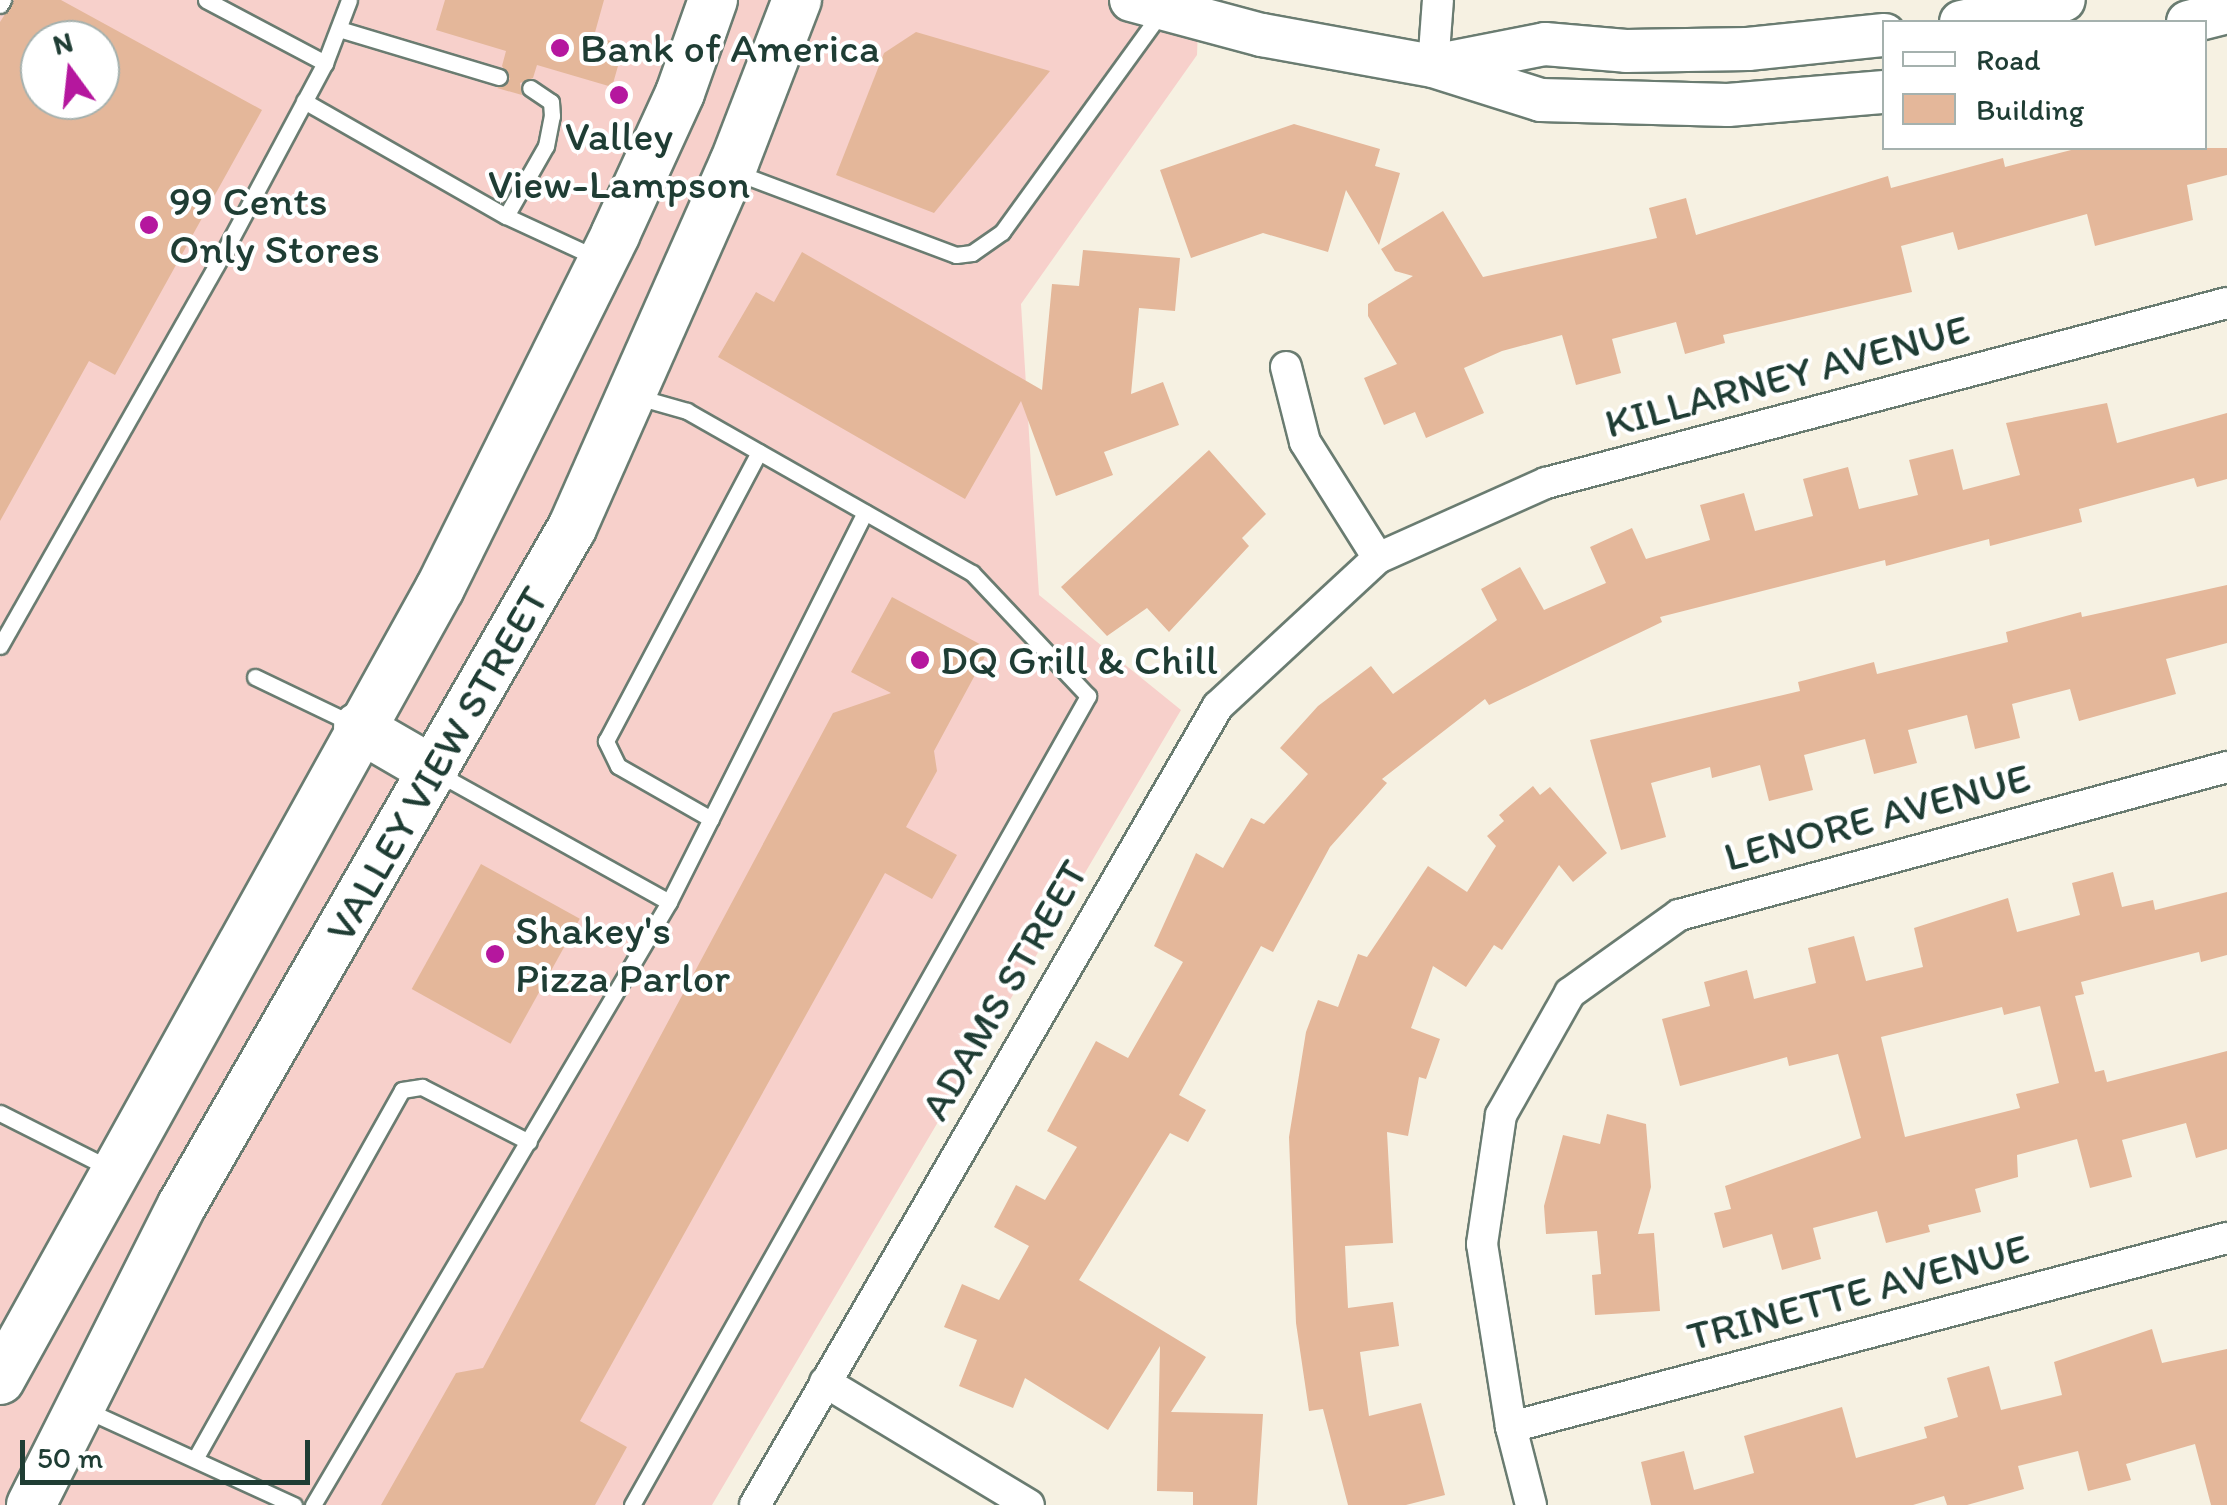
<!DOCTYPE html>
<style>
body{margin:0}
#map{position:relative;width:2227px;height:1505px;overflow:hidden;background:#f6f1e2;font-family:Itim,sans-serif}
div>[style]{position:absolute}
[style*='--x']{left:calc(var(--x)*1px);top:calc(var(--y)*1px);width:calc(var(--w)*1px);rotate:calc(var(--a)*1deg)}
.built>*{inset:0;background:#f7d0cb}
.building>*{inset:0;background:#e4b79a;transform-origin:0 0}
.roads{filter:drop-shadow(2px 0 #6a7c71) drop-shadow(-2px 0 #6a7c71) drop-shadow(0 2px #6a7c71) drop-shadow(0 -2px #6a7c71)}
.lane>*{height:15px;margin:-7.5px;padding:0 7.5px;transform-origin:7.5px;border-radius:7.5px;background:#fff}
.street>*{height:30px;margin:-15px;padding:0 15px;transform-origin:15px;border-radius:15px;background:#fff}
.secondary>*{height:42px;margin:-21px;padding:0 21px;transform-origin:21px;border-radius:21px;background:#fff}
.primary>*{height:48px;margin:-24px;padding:0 24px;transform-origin:24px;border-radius:24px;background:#fff}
.dots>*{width:28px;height:28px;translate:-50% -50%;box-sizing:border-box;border:5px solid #fff;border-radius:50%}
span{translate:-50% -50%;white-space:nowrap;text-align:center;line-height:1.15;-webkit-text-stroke:8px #fff;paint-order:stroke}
.poi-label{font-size:42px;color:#1f3d34}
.left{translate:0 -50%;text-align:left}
.street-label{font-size:42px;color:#1f3d34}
.legend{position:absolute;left:1882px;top:20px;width:325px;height:130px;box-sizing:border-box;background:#fff;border:2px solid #a5b1ae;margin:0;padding:12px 18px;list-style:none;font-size:30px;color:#1f3d34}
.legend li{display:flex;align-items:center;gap:20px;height:50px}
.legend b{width:50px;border:2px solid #a5b1ae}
.north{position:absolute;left:20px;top:20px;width:100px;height:100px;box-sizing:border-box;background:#fff;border:2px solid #a5b1ae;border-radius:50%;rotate:345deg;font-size:28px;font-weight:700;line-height:40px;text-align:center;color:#1f3d34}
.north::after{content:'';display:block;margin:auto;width:35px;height:45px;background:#b5179e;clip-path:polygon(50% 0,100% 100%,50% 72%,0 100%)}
.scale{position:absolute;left:20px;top:1440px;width:290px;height:45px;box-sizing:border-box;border:5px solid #1f3d34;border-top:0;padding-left:12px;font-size:30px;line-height:35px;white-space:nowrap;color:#1f3d34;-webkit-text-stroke:8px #fff;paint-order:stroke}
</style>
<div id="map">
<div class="built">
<i style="clip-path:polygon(evenodd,0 0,1199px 0,1197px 55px,1021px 304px,1039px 595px,1181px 710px,712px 1505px,0 1505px,0 0,40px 40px,100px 40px,100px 100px,40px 100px,40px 40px)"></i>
</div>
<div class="building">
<i style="clip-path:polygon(evenodd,14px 0,61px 0,262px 110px,115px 375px,89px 361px,0 521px,0 22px,14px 0,40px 40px,100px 40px,100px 100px,40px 100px,40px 40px)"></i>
<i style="clip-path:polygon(445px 0,604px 0,594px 36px,624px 45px,612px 87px,537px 65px,533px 78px,520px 83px,522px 95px,497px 88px,510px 79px,502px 66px,506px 51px,436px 30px)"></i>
<i style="clip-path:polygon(916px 32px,1050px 71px,934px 213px,836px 175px,884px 53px)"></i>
<i style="clip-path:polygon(1294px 124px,1380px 149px,1375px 166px,1400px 173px,1379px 245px,1346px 190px,1328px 252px,1263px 233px,1191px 258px,1160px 170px)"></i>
<i style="clip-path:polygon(2079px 148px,2227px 148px,2227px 175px,2187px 185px,2193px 220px,2095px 246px,2087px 214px,1958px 250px,1953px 232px,1901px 246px,1912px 292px,1723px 335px,1725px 343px,1685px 354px,1676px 322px,1612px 339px,1621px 373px,1576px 385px,1562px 335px,1502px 351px,1464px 368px,1484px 413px,1426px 438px,1415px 412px,1384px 425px,1364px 378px,1397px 364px,1368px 316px,1368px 304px,1413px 276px,1395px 271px,1381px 249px,1443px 211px,1483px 277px,1657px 238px,1649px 208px,1686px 198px,1696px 235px,1888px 176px,1891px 188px,2003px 158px,2005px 167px)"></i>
<i style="clip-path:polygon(1083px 250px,1180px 258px,1175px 311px,1139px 308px,1131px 394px,1163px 382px,1179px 425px,1104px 452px,1113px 475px,1056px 496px,1021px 401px,965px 499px,718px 357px,756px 292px,774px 302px,802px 252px,1042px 390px,1052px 284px,1079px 286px)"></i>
<i style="clip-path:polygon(2107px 403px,2117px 443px,2227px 413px,2227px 479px,2197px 487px,2194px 478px,2079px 509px,2082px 522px,1990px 546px,1989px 539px,1886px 566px,1885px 560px,1660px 617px,1662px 622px,1489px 705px,1485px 699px,1382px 779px,1387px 783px,1330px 847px,1273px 952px,1261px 946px,1179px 1095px,1206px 1110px,1188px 1142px,1170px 1133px,1079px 1280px,1206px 1357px,1171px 1412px,1263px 1414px,1257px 1505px,1193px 1505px,1193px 1492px,1157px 1491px,1160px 1346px,1108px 1430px,1025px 1378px,1013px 1408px,959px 1386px,977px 1340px,944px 1327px,962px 1284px,999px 1300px,1029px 1246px,994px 1227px,1016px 1185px,1045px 1200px,1077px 1147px,1047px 1131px,1096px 1041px,1128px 1058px,1183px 962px,1154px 946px,1196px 853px,1223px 868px,1251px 818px,1264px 824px,1308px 774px,1280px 748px,1318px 706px,1371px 666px,1393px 694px,1497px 620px,1481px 589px,1520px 567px,1544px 610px,1606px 583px,1590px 547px,1632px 528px,1646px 559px,1710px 540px,1700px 505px,1744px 493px,1755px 531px,1813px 516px,1803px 479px,1848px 467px,1859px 509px,1918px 495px,1909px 460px,1953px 449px,1963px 490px,2020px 475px,2006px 423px)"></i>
<i style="clip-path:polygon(1209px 450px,1266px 514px,1242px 538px,1249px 546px,1169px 632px,1147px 608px,1107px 636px,1061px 587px)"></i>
<i style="clip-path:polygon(2227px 585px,2227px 643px,2166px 659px,2176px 694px,2079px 721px,2070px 689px,2012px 704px,2020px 738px,1975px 749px,1967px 715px,1908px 730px,1917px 763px,1874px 774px,1865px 739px,1804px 755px,1813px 790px,1769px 801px,1760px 765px,1712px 778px,1710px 767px,1651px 783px,1666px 837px,1621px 850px,1590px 740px,1800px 691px,1798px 682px,1874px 662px,1877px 674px,2008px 642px,2006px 632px,2081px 612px,2082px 617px)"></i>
<i style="clip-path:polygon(892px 597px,989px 649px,934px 751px,937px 771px,906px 827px,957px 855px,932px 899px,885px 873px,580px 1421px,627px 1447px,595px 1505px,381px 1505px,456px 1373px,483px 1368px,833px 713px,891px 693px,851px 672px)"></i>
<i style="clip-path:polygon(1533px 786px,1540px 795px,1550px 787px,1607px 853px,1573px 882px,1559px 865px,1502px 950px,1494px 945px,1466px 987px,1433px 966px,1411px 1028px,1440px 1039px,1426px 1079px,1419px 1077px,1408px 1136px,1387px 1132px,1393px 1243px,1345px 1246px,1348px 1308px,1393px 1302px,1399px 1346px,1360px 1352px,1369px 1416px,1421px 1403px,1445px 1495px,1406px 1505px,1348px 1505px,1323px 1409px,1309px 1411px,1296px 1323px,1289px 1137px,1306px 1032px,1318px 1000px,1338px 1007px,1358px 954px,1367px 957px,1428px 866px,1467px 892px,1496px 846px,1487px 836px,1504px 821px,1499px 815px)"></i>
<i style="left:481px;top:864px;width:113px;height:143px;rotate:29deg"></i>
<i style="clip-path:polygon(evenodd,2113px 872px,2122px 907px,2153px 900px,2155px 910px,2227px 892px,2227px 955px,2201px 962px,2199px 952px,2081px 982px,2084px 994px,2075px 996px,2095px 1072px,2104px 1070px,2107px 1082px,2227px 1051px,2227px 1149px,2196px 1158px,2186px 1123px,2122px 1140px,2132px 1177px,2090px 1188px,2077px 1139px,2017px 1155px,2018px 1177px,1975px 1189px,1981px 1212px,1928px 1225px,1930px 1232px,1886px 1243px,1877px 1211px,1813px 1228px,1821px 1259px,1782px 1270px,1772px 1234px,1723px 1248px,1714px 1213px,1731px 1209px,1725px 1186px,1861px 1138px,1838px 1054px,1789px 1066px,1787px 1057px,1680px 1086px,1662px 1019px,1710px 1006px,1704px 982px,1747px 970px,1754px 999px,1816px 983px,1808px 948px,1854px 936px,1866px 981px,1923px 967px,1914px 928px,2008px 898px,2017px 932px,2080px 915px,2072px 883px,2113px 872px,2040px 1006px,2059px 1083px,2016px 1094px,2020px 1108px,1905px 1137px,1881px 1037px,2002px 1007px,2004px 1015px,2040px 1006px)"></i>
<i style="clip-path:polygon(1607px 1114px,1646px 1124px,1651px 1187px,1638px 1234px,1654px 1233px,1660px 1311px,1595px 1315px,1592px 1275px,1601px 1274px,1597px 1231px,1546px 1234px,1544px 1206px,1563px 1135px,1600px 1144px)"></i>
<i style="clip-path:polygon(2152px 1329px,2162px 1363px,2227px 1349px,2227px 1505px,2211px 1505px,2195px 1444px,2126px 1464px,2131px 1480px,2088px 1491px,2078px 1451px,2018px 1466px,2024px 1489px,1967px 1505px,1947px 1505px,1944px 1496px,1913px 1505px,1651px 1505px,1641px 1462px,1684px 1451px,1694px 1490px,1754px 1473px,1744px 1436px,1842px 1407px,1856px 1458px,1927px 1438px,1924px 1427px,1958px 1417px,1947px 1378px,1989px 1366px,2001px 1410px,2062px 1395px,2054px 1362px)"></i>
</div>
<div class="roads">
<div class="lane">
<i style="--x:206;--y:0;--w:135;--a:27.9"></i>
<i style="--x:0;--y:5;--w:6;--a:-59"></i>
<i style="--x:339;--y:29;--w:167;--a:16.7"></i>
<i style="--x:304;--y:101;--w:232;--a:29.7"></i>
<i style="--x:506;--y:216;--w:102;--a:24.8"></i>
<i style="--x:735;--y:172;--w:236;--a:20.6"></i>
<i style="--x:956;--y:255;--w:16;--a:-7"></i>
<i style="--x:972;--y:253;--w:37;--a:-35"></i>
<i style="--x:1002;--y:232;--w:273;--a:-54.1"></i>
<i style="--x:506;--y:216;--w:81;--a:-60.3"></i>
<i style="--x:546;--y:146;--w:31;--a:-79"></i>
<i style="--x:552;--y:116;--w:14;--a:-94"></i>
<i style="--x:551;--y:102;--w:25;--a:-146"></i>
<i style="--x:0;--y:646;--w:453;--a:-60.4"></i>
<i style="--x:224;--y:252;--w:214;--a:-61.9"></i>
<i style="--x:325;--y:63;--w:67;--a:-69.1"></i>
<i style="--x:255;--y:677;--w:111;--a:25.6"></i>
<i style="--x:711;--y:819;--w:107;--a:-150.3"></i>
<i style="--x:618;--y:766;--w:28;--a:-116"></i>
<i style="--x:606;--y:741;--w:327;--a:-62.1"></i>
<i style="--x:669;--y:902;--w:436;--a:-63.3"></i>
<i style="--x:0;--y:1113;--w:124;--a:26.8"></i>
<i style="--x:84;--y:1409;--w:231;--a:24.6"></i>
<i style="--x:195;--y:1459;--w:423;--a:-60.7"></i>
<i style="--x:402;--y:1090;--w:20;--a:-9"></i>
<i style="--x:422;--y:1087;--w:120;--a:27.2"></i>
<i style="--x:313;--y:1505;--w:700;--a:-59.44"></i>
<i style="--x:669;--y:902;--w:265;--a:-150.9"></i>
<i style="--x:632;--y:1505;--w:929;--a:-60.59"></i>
<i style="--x:1088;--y:696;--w:169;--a:-133.3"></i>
<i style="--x:972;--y:573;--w:328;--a:-150.4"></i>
<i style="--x:687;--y:411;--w:51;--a:-164.1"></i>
</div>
<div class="street">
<i style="--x:1433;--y:66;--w:66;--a:-85.7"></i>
<i style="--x:1286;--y:367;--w:77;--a:75.8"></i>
<i style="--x:1305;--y:442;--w:137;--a:57.8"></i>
<i style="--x:825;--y:1382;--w:238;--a:31.1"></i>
<i style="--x:1511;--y:1427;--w:741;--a:-14.79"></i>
<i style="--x:755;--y:1505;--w:923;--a:-59.91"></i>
<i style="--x:1218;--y:706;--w:218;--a:-42.8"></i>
<i style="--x:1378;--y:558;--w:184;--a:-24.1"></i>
<i style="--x:1546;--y:483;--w:704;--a:-14.81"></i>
<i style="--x:1531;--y:1505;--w:81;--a:-104.4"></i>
<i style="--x:1511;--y:1427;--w:185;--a:-99"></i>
<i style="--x:1482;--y:1244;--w:130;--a:-81.6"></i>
<i style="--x:1501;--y:1115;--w:140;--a:-60.5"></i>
<i style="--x:1570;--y:993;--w:134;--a:-35.6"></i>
<i style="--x:1679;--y:915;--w:568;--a:-15.11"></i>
</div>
<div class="secondary">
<i style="--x:1131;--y:0;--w:136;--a:15"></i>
<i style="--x:1262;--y:35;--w:174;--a:10.3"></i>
<i style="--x:1433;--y:66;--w:113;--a:17.5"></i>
<i style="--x:1541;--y:100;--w:187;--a:1.5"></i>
<i style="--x:1728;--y:105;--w:157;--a:-4.8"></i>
<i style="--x:1961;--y:22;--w:105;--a:-12.1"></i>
<i style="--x:2188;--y:22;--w:40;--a:-14.4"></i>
<i style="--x:1438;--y:65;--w:109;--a:-11.1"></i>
<i style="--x:1545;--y:44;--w:81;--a:4.9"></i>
<i style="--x:1626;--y:51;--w:122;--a:-0.9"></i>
<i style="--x:1748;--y:49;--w:137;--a:-5.9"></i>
</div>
<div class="primary">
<i style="--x:358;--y:727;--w:88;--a:30.1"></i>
<i style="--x:0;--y:1380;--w:906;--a:-60.95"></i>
<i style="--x:440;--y:588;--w:394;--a:-63.6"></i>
<i style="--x:615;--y:235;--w:156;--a:-65.4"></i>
<i style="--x:680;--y:93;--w:99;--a:-70.5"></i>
<i style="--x:31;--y:1505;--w:336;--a:-63.3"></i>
<i style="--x:182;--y:1205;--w:781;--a:-60.06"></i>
<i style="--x:572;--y:528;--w:399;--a:-66.1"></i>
<i style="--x:734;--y:163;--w:175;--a:-68.9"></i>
</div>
</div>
<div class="dots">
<i style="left:560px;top:48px;background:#b5179e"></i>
<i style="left:619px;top:95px;background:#b5179e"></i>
<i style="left:149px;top:225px;background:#b5179e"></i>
<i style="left:920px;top:660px;background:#b5179e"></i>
<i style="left:495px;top:954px;background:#b5179e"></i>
</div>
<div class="poi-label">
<span class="left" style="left:580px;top:48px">Bank of America</span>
<span style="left:619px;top:160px">Valley<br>View-Lampson</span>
<span class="left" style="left:169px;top:225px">99 Cents<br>Only Stores</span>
<span class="left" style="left:940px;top:660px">DQ Grill &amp; Chill</span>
<span class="left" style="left:515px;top:954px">Shakey's<br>Pizza Parlor</span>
</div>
<div class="street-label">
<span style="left:1787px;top:376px;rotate:-15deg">KILLARNEY AVENUE</span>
<span style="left:437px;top:764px;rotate:-60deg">VALLEY VIEW STREET</span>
<span style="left:1877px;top:817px;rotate:-15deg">LENORE AVENUE</span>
<span style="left:1004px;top:990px;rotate:-60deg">ADAMS STREET</span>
<span style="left:1858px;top:1292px;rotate:-15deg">TRINETTE AVENUE</span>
</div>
<ul class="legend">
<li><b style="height:12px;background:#fff"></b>Road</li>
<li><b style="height:28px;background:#e4b79a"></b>Building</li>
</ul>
<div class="north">N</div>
<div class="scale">50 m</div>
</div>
